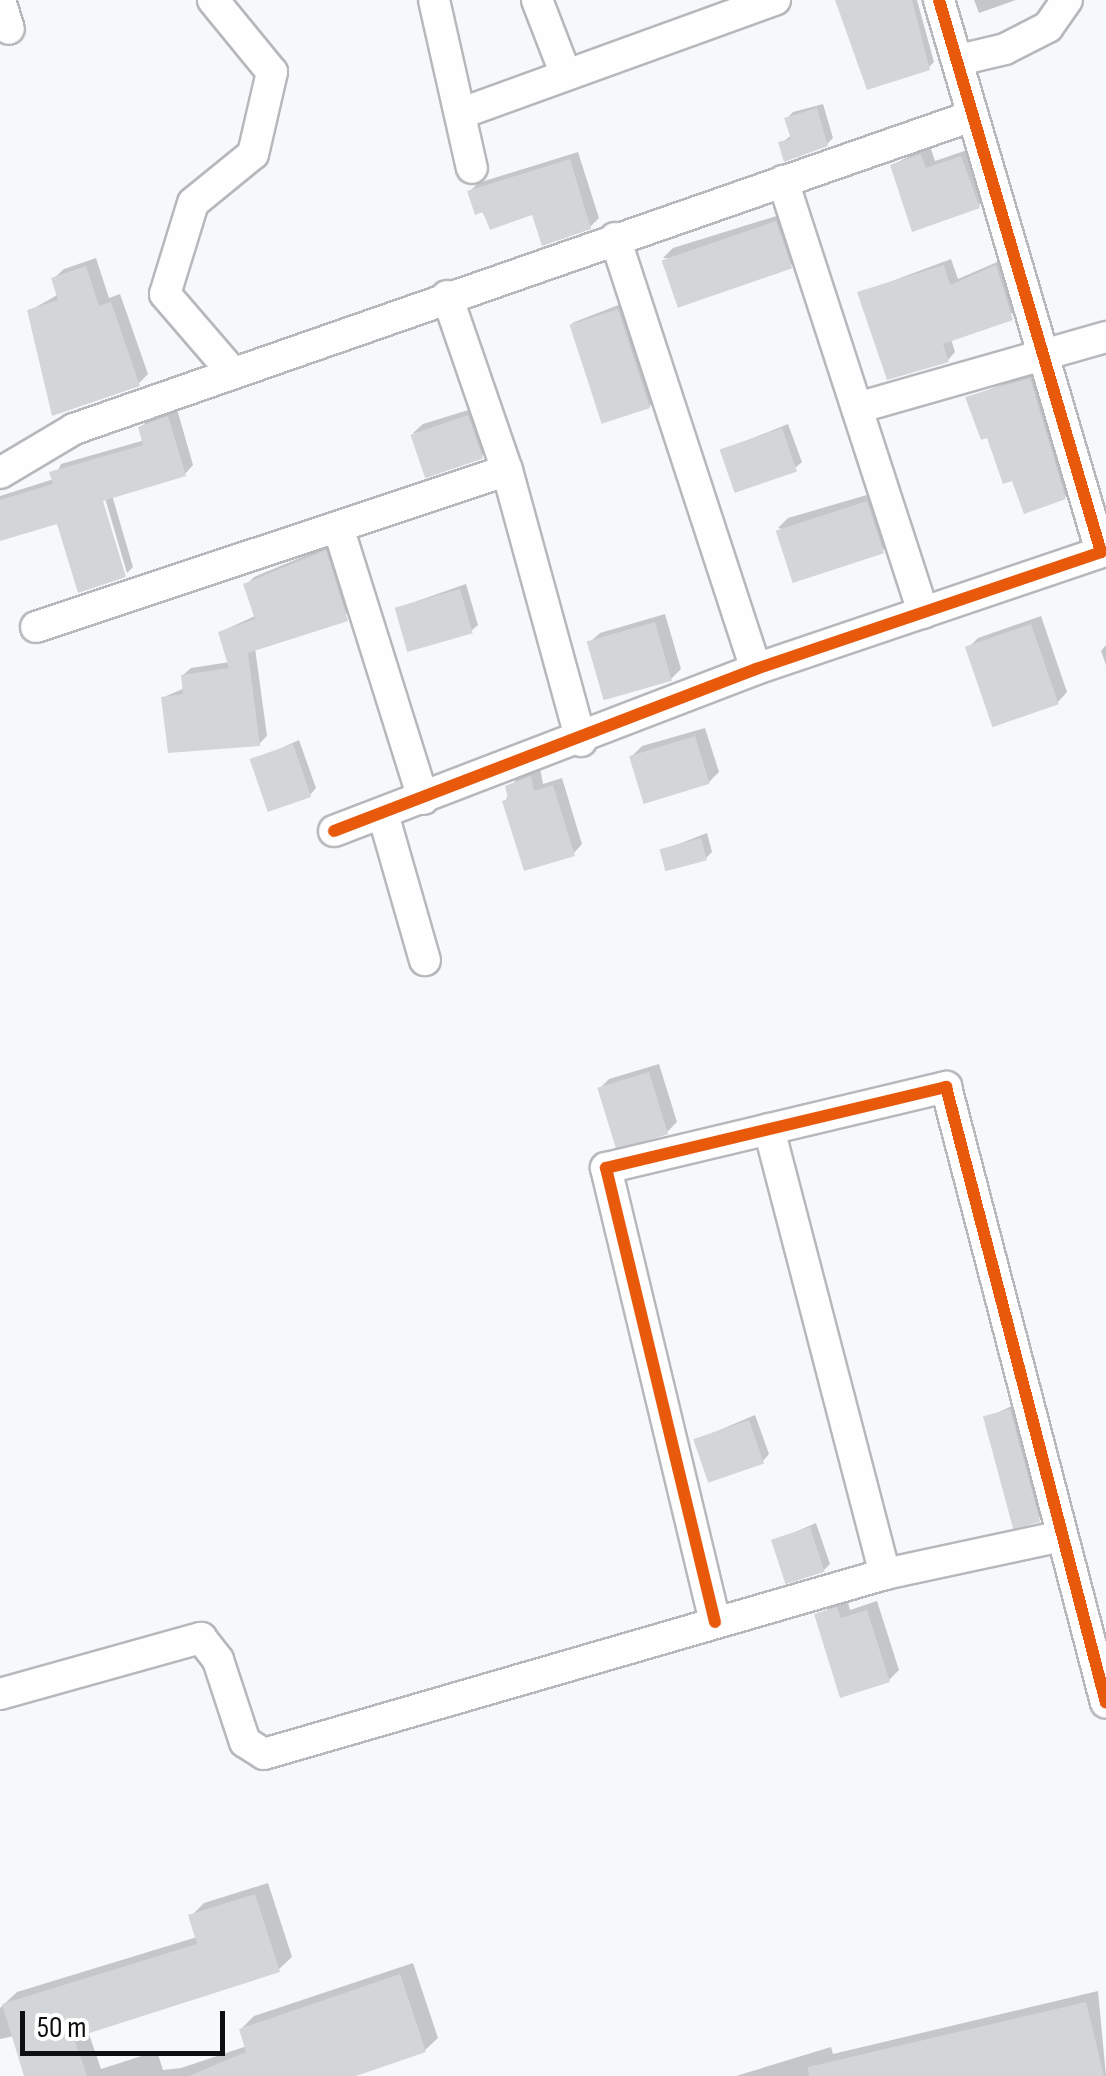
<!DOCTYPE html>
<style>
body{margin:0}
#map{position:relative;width:1106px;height:2076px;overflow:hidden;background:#f6f9fc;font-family:"Sofia Sans Condensed",sans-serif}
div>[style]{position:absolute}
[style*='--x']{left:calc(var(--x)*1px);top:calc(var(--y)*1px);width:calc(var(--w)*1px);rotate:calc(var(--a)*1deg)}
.shadow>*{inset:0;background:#0003}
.building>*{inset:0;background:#d3d6d8;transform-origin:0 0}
.roads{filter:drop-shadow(2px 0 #b6b8bb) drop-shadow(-2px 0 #b6b8bb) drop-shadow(0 2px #b6b8bb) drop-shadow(0 -2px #b6b8bb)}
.street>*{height:30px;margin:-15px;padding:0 15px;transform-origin:15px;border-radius:15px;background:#fefeff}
.cycleway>*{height:12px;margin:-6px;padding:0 6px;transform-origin:6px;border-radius:6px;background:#e8590c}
span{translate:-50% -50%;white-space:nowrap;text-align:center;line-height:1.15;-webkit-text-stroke:9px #fff;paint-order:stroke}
.scale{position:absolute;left:20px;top:2011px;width:205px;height:45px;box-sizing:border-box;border:5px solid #0d0f11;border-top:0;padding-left:12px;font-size:30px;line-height:35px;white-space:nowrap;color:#0d0f11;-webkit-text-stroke:8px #fff;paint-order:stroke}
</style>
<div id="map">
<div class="shadow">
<i style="clip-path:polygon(838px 0,917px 0,934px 62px,928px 68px)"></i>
<i style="clip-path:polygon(974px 0,1016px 0,979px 13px)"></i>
<i style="clip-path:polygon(823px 104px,833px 138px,827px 144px,781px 143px,792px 135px,787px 118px,793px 112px)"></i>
<i style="clip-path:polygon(930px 146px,935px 161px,970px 149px,987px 197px,978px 206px,892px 165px)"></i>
<i style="clip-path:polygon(578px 152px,599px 218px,590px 227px,534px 212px,491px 227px,470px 191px,478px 183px)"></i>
<i style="clip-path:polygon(786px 213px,800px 256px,790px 266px,663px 258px,673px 248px)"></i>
<i style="clip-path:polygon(96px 258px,109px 298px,120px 294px,148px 374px,138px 384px,29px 311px,59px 294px,54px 278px,64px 269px)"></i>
<i style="clip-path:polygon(951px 259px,958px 279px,1004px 259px,1020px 310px,951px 339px,955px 352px,948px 360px,860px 293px)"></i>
<i style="clip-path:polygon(626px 302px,658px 398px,650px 406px,572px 323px)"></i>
<i style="clip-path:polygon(1038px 372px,1072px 489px,1065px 497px,1013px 478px,968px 397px)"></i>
<i style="clip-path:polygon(478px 407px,492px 446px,482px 456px,413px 433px,423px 424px)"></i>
<i style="clip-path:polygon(177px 409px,193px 465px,185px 474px,112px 495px,133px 567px,127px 573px,102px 488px,97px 489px,124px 575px,79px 590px,59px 521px,0 539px,0 496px,54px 479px,61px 464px,145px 440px,141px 427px,149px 419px)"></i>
<i style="clip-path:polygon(788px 424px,802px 462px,795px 468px,723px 450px)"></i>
<i style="clip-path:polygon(877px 492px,892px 541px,882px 551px,778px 528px,788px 518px)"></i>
<i style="clip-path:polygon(333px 544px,354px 611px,255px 648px,267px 736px,259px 744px,164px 697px,185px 688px,183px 675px,191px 668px,230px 662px,220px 632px,257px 615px,246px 585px,254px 577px)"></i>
<i style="clip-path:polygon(466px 584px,478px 625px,471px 631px,397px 608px)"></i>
<i style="clip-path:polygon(665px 614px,681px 669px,671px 679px,590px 642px,600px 633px)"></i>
<i style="clip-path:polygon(1041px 616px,1067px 692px,1058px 702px,968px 648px,978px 638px)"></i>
<i style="clip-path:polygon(1106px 645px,1106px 665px,1101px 651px)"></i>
<i style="clip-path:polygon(705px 728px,719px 772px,709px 782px,632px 756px,642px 746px)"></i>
<i style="clip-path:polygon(299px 740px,316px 788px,310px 795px,253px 761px)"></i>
<i style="clip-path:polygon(540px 768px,543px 784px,562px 778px,582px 844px,573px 854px,505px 802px,517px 777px)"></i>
<i style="clip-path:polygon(707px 833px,712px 852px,706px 858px,663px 850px)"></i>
<i style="clip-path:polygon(659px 1064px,677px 1122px,667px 1132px,599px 1089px,609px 1079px)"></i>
<i style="clip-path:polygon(1016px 1404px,1044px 1513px,1038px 1519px,986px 1418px)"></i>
<i style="clip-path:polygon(755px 1415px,769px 1454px,763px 1461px,696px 1440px)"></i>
<i style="clip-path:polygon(816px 1523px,830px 1564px,824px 1570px,774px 1541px)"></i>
<i style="clip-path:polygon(847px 1599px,850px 1610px,877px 1601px,899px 1670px,889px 1680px,817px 1615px)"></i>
<i style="clip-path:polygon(268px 1883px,292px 1957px,279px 1969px,88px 2031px,101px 2069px,157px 2051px,163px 2070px,181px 2068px,247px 2046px,241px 2029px,254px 2016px,413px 1963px,438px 2038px,425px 2050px,349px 2076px,27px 2076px,14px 2036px,0 2039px,0 2008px,17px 1992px,197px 1937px,191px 1916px,204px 1903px)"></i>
<i style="clip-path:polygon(1098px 1991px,1106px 2076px,736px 2076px,831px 2047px,833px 2054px)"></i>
</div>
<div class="building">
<i style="clip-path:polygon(835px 0,912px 0,930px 70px,867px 90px)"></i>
<i style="clip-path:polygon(817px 108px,828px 146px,784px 162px,778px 142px,791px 139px,784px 118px)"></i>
<i style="clip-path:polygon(921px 154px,926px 168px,961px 156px,980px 208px,912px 232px,890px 165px)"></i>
<i style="clip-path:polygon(570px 159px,591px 229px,542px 246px,532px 215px,490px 230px,483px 212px,475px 215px,467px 191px)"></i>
<i style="left:776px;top:221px;width:50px;height:121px;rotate:71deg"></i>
<i style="clip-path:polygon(944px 265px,950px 285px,996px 265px,1013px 320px,943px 344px,949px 362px,887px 380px,857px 292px)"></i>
<i style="clip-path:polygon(86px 266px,99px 306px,111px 302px,140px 386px,52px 416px,27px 310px,58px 300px,51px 278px)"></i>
<i style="left:618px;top:309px;width:104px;height:51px;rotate:72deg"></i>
<i style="clip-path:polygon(1030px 378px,1066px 499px,1024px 514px,1012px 481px,1003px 484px,987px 438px,981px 440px,965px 397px)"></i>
<i style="left:468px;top:415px;width:46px;height:61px;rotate:71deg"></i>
<i style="clip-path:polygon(168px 416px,186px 476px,103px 501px,126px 577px,78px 593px,57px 524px,0 541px,0 500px,53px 484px,49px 472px,143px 445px,138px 427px)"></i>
<i style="left:782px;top:428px;width:46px;height:66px;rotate:71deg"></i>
<i style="left:867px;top:501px;width:55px;height:96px;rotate:72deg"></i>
<i style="clip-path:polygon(326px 550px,348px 621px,248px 653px,260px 746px,168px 753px,161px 697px,183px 694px,181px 675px,229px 668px,218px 632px,255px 619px,243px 584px)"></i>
<i style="left:460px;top:589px;width:46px;height:68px;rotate:74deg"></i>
<i style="left:655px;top:622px;width:61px;height:71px;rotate:74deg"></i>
<i style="left:1031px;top:624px;width:85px;height:70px;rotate:71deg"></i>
<i style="left:695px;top:736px;width:50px;height:69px;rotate:73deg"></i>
<i style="left:293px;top:744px;width:56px;height:46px;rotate:71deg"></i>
<i style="clip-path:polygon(531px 776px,534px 791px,553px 785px,575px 856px,524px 871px,502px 801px,508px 799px,505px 786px)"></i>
<i style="left:701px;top:838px;width:23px;height:43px;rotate:75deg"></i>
<i style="left:649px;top:1072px;width:65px;height:54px;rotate:73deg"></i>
<i style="left:1010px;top:1409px;width:117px;height:28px;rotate:75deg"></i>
<i style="left:749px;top:1420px;width:46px;height:59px;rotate:71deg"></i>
<i style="left:810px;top:1527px;width:47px;height:41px;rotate:72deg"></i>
<i style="clip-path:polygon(837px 1607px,841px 1618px,867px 1610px,890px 1682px,840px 1698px,814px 1614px)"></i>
<i style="clip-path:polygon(255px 1894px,280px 1972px,74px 2038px,87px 2076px,24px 2076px,2px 2004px,197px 1944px,188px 1915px)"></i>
<i style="clip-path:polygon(400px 1974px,426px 2052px,356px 2076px,189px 2076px,246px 2052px,239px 2029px)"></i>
<i style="clip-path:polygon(1086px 2002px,1104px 2076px,809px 2076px,808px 2067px)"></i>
</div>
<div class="roads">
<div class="street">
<i style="--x:0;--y:0;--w:30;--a:73"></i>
<i style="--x:213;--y:0;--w:93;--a:50.7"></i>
<i style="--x:272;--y:72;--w:84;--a:103"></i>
<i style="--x:253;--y:154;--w:77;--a:140.8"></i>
<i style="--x:193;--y:203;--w:95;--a:107.1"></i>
<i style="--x:165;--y:294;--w:103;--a:49.3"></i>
<i style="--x:434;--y:0;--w:172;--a:77.3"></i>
<i style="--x:537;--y:0;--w:80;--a:68.9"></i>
<i style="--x:959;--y:60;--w:47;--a:-13.4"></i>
<i style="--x:1005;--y:49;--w:48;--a:-27.1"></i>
<i style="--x:1048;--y:27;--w:33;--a:-55"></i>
<i style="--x:462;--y:113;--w:333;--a:-19.9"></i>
<i style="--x:783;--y:181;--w:454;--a:72"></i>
<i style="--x:615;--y:238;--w:453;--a:71.9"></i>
<i style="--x:447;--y:296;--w:184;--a:71"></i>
<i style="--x:507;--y:470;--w:281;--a:74.7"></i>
<i style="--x:857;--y:408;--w:259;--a:-15.9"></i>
<i style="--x:0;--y:473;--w:86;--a:-30.7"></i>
<i style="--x:74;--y:429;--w:951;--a:-19.22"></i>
<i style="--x:338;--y:527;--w:285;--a:72.6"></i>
<i style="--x:36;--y:627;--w:496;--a:-18.4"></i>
<i style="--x:383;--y:814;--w:152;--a:74"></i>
<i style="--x:334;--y:831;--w:452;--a:-21"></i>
<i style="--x:756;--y:669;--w:364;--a:-18.7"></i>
<i style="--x:1101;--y:552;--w:575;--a:-106.36"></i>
<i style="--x:769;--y:1129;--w:460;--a:75.4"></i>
<i style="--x:715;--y:1622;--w:467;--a:-103.5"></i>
<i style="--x:606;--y:1168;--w:350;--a:-13.4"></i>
<i style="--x:946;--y:1087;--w:636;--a:75.44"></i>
<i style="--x:0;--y:1694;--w:209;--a:-15.6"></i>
<i style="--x:201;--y:1638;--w:28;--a:52"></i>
<i style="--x:218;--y:1660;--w:86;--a:71.8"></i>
<i style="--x:245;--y:1742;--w:22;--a:32"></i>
<i style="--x:264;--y:1754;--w:647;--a:-16.16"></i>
<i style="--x:885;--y:1574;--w:181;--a:-12.1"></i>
</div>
</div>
<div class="cycleway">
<i style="--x:334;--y:831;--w:452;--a:-21"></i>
<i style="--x:756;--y:669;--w:364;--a:-18.7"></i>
<i style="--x:1101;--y:552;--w:575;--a:-106.36"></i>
<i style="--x:715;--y:1622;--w:467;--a:-103.5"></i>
<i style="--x:606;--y:1168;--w:350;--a:-13.4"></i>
<i style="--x:946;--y:1087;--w:636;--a:75.44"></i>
</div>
<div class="scale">50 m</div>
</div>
